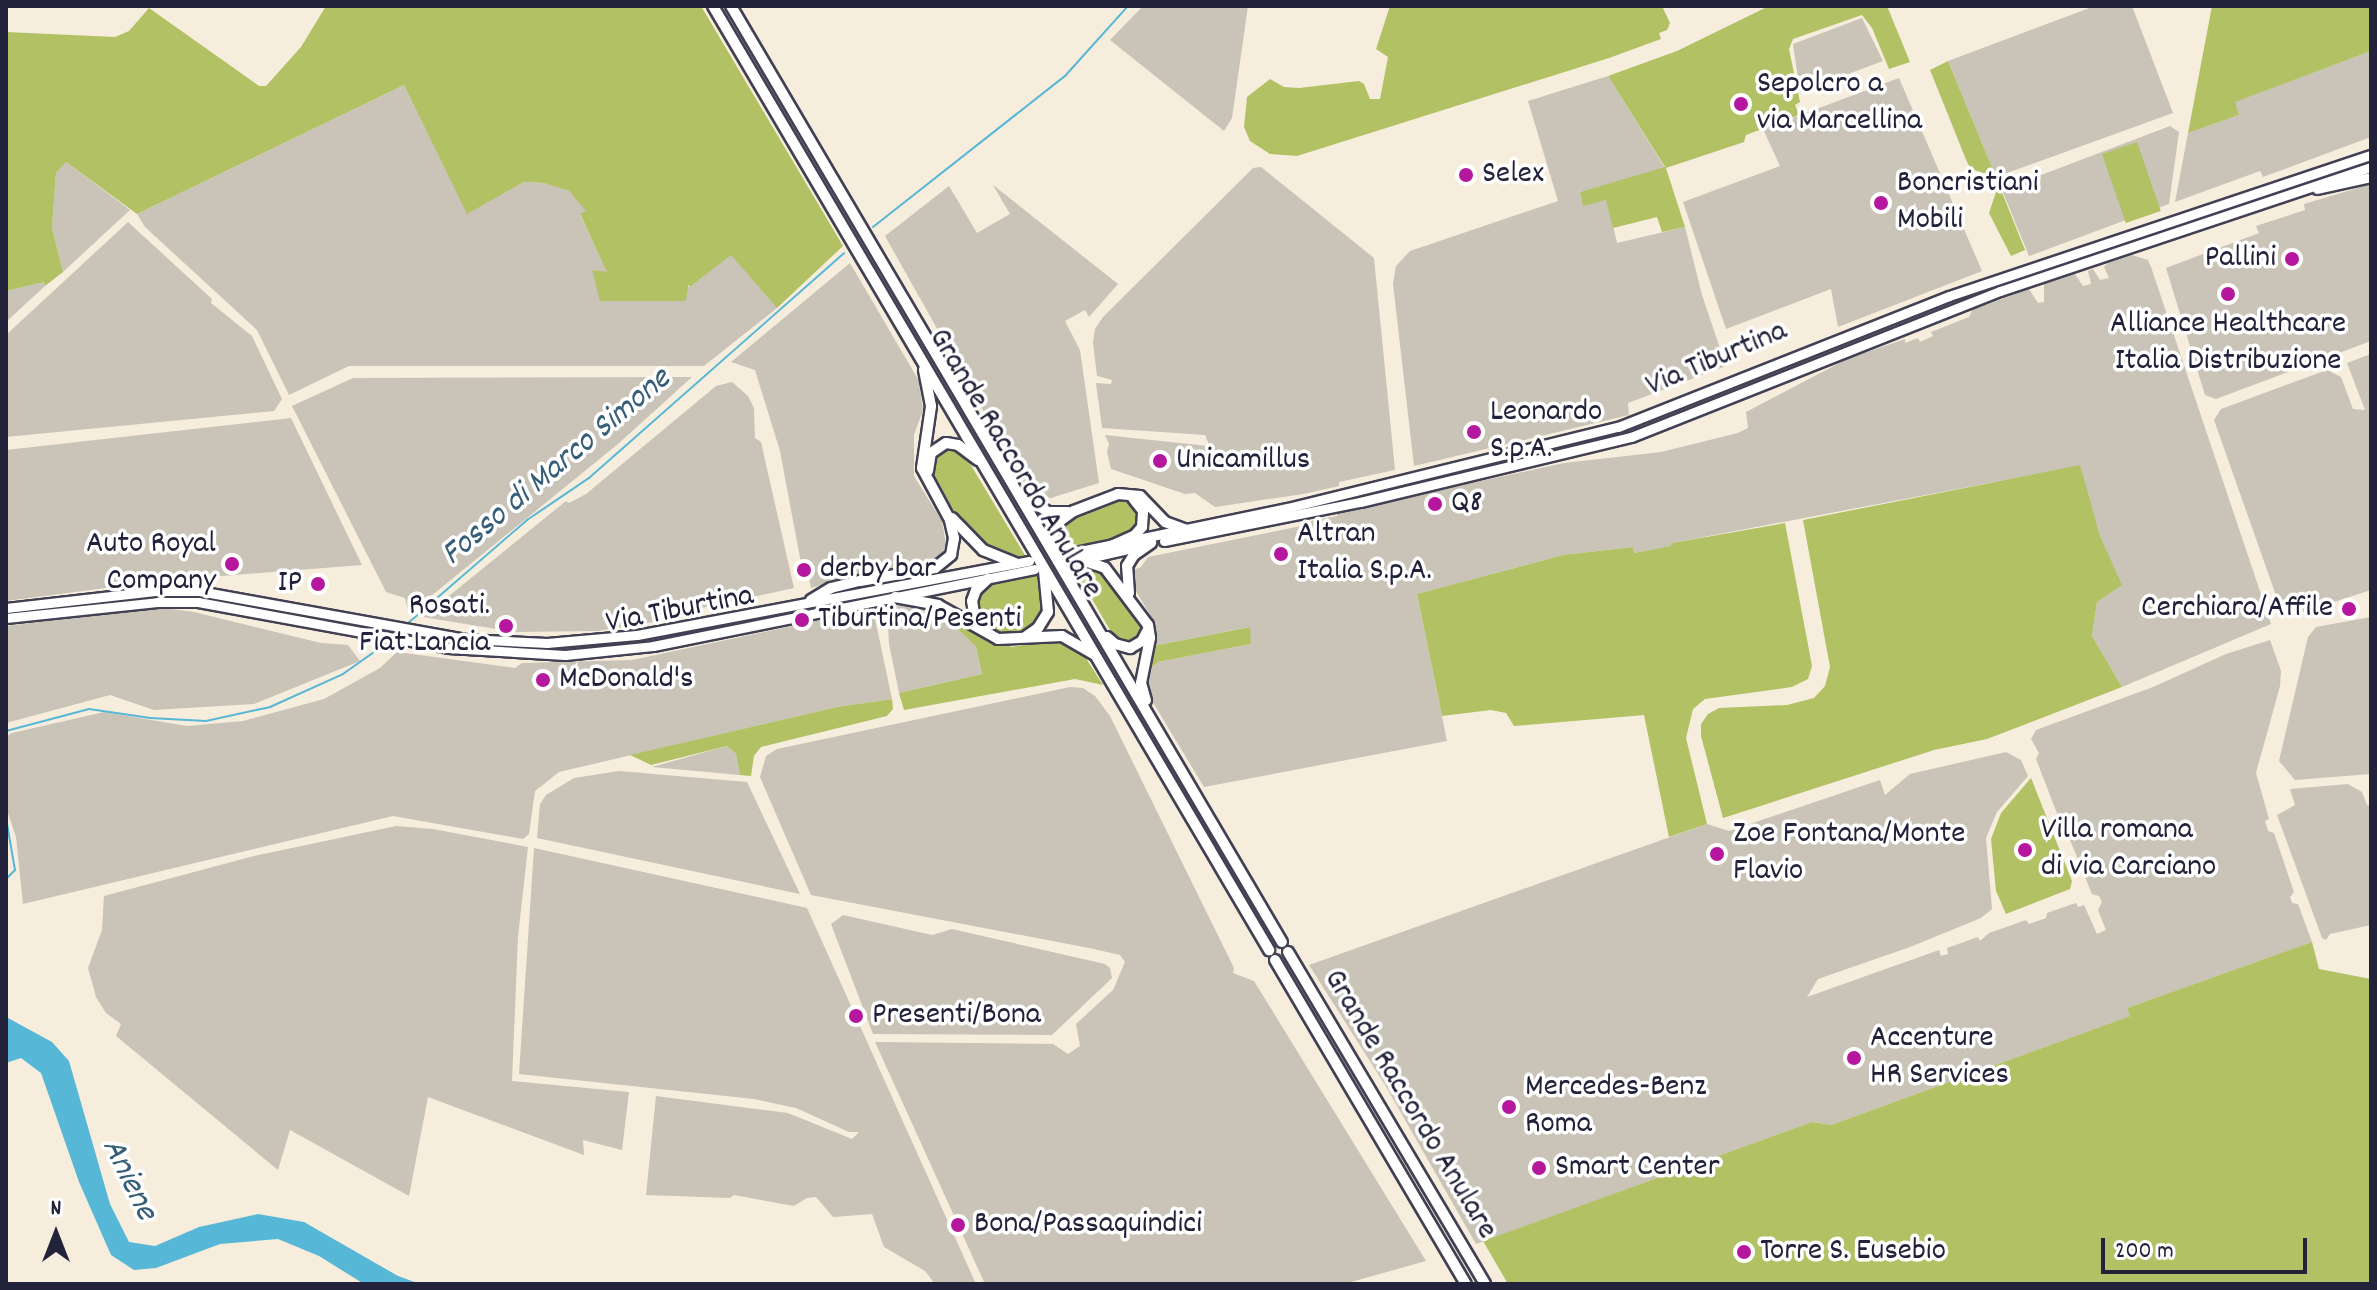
<!DOCTYPE html>
<style>
body{margin:0}
#map{position:relative;width:2377px;height:1290px;overflow:hidden;background:#f7eddc;font-family:Dekko,sans-serif}
div>[style]{position:absolute}
[style*='--x']{left:calc(var(--x)*1px);top:calc(var(--y)*1px);width:calc(var(--w)*1px);rotate:calc(var(--a)*1deg)}
.industrial>*{inset:0;background:#c9c3b8}
.green>*{inset:0;background:#b1c164;transform-origin:0 0}
.water>*{inset:0;background:#57b7d6}
.stream>*{height:2px;margin:-1px;padding:0 1px;transform-origin:1px;border-radius:1px;background:#57b7d6}
.primary-tunnel>*{height:9px;margin-top:-4.5px;transform-origin:0;background:repeating-linear-gradient(90deg,#ccc4bc 0 9px,transparent 0 13.5px)}
.roads{filter:drop-shadow(2px 0 #424053) drop-shadow(-2px 0 #424053) drop-shadow(0 2px #424053) drop-shadow(0 -2px #424053)}
.primary>*{height:9px;margin:-4.5px;padding:0 4.5px;transform-origin:4.5px;border-radius:4.5px;background:#fff}
.motorway>*{height:10px;margin:-5px;padding:0 5px;transform-origin:5px;border-radius:5px;background:#fff}
.dots>*{width:22px;height:22px;translate:-50% -50%;box-sizing:border-box;border:4px solid #fff;border-radius:50%}
span{translate:-50% -50%;white-space:nowrap;text-align:center;line-height:1.15;-webkit-text-stroke:7px #fff;paint-order:stroke}
.poi-label{font-size:32px;color:#22223b}
.left{translate:0 -50%;text-align:left}
.right{translate:-100% -50%;text-align:right}
.street-label{font-size:32px;color:#22223b}
.water-label{font-size:34px;color:#375e79;font-style:italic}
.frame{position:absolute;inset:0;border:8px solid #22223b;pointer-events:none}
.north{position:absolute;left:16px;top:1194px;width:80px;height:80px;-webkit-text-stroke:6px #fff;paint-order:stroke;rotate:0deg;font-size:22px;font-weight:700;line-height:32px;text-align:center;color:#22223b}
.north::after{content:'';display:block;margin:auto;width:28px;height:36px;background:#22223b;clip-path:polygon(50% 0,100% 100%,50% 72%,0 100%)}
.scale{position:absolute;left:2101px;top:1238px;width:206px;height:36px;box-sizing:border-box;border:4px solid #22223b;border-top:0;padding-left:10px;font-size:24px;line-height:28px;white-space:nowrap;color:#22223b;-webkit-text-stroke:6px #fff;paint-order:stroke}
</style>
<div id="map">
<div class="industrial">
<i style="clip-path:polygon(1143px 6px,1248px 6px,1232px 118px,1224px 131px,1110px 40px)"></i>
<i style="clip-path:polygon(2095px 6px,2132px 6px,2173px 113px,1996px 177px,1948px 61px)"></i>
<i style="clip-path:polygon(1862px 18px,1883px 61px,1800px 92px,1793px 44px)"></i>
<i style="clip-path:polygon(2371px 51px,2371px 137px,2263px 177px,2260px 171px,2175px 202px,2188px 133px,2239px 115px,2234px 102px)"></i>
<i style="clip-path:polygon(1608px 76px,1665px 168px,1580px 192px,1583px 205px,1607px 200px,1617px 243px,1685px 227px,1702px 295px,1726px 366px,1628px 403px,1629px 415px,1414px 466px,1393px 284px,1396px 266px,1410px 251px,1558px 201px,1528px 101px)"></i>
<i style="clip-path:polygon(1899px 78px,1982px 271px,1838px 327px,1831px 289px,1726px 329px,1683px 202px,1780px 166px,1763px 129px)"></i>
<i style="clip-path:polygon(404px 85px,467px 213px,524px 182px,544px 183px,569px 191px,587px 211px,580px 215px,608px 273px,592px 271px,690px 287px,731px 254px,777px 308px,704px 366px,349px 366px,289px 395px,257px 330px,145px 227px,137px 214px)"></i>
<i style="clip-path:polygon(2170px 126px,2179px 132px,2169px 204px,2029px 256px,2002px 190px)"></i>
<i style="clip-path:polygon(66px 162px,130px 210px,63px 272px,52px 228px,56px 173px)"></i>
<i style="clip-path:polygon(1261px 167px,1374px 258px,1395px 470px,1339px 482px,1339px 486px,1303px 494px,1215px 507px,1195px 493px,1185px 494px,1111px 469px,1107px 452px,1109px 444px,1105px 435px,1208px 446px,1208px 442px,1205px 435px,1102px 428px,1096px 383px,1111px 384px,1112px 380px,1097px 376px,1093px 343px,1095px 329px,1103px 317px,1253px 168px)"></i>
<i style="clip-path:polygon(2371px 184px,2371px 341px,2216px 399px,2205px 395px,2166px 268px,2259px 233px,2256px 226px,2305px 210px,2304px 204px)"></i>
<i style="clip-path:polygon(993px 185px,1118px 284px,1089px 317px,1085px 310px,1065px 321px,1080px 350px,1099px 483px,1051px 498px,1034px 497px,1025px 485px,885px 236px,949px 186px,977px 233px,1010px 214px)"></i>
<i style="clip-path:polygon(128px 222px,212px 299px,211px 303px,252px 336px,282px 399px,274px 411px,6px 437px,6px 335px)"></i>
<i style="clip-path:polygon(2132px 255px,2148px 260px,2151px 267px,2271px 624px,2122px 687px,2092px 636px,2097px 602px,2121px 585px,2100px 536px,2079px 466px,1672px 543px,1672px 546px,1634px 553px,1632px 547px,1563px 555px,1417px 594px,1447px 741px,1204px 787px,1149px 696px,1146px 685px,1148px 670px,1158px 662px,1251px 644px,1249px 627px,1153px 646px,1155px 623px,1131px 583px,1130px 571px,1141px 567px,1148px 557px,1301px 526px,1302px 531px,1312px 529px,1311px 521px,1337px 516px,1337px 512px,1564px 463px,1661px 452px,1738px 433px,1748px 428px,1746px 412px,1847px 359px,1905px 339px,1905px 343px,1918px 338px,1920px 342px,1933px 336px,1931px 332px,1969px 317px,1972px 310px,2029px 289px,2038px 303px,2044px 302px,2044px 284px,2075px 274px,2083px 286px,2091px 284px,2088px 271px,2093px 269px,2100px 280px,2109px 278px,2104px 267px,2108px 263px)"></i>
<i style="clip-path:polygon(850px 263px,919px 381px,923px 410px,914px 435px,914px 476px,942px 521px,946px 544px,940px 561px,929px 566px,855px 575px,811px 588px,806px 562px,801px 563px,780px 451px,755px 370px,731px 362px)"></i>
<i style="clip-path:polygon(44px 282px,45px 286px,6px 322px,6px 291px)"></i>
<i style="clip-path:polygon(2371px 354px,2371px 590px,2284px 618px,2214px 420px,2221px 409px,2327px 370px,2341px 377px,2353px 409px,2365px 410px,2347px 363px)"></i>
<i style="clip-path:polygon(692px 377px,618px 444px,409px 614px,405px 598px,386px 592px,292px 406px,353px 378px)"></i>
<i style="clip-path:polygon(732px 382px,748px 396px,754px 408px,755px 438px,761px 442px,794px 588px,683px 612px,684px 617px,598px 631px,515px 632px,423px 617px,566px 501px,569px 503px,586px 494px,716px 386px)"></i>
<i style="clip-path:polygon(291px 418px,362px 565px,159px 581px,6px 601px,6px 450px)"></i>
<i style="clip-path:polygon(908px 603px,937px 609px,976px 647px,982px 674px,899px 693px,889px 644px,887px 606px)"></i>
<i style="clip-path:polygon(156px 607px,194px 612px,321px 643px,348px 645px,360px 661px,254px 704px,154px 710px,110px 695px,6px 723px,6px 626px)"></i>
<i style="clip-path:polygon(873px 609px,892px 699px,837px 707px,559px 772px,535px 791px,529px 834px,523px 839px,393px 816px,23px 904px,16px 837px,6px 807px,6px 737px,12px 733px,104px 712px,187px 726px,243px 721px,324px 699px,380px 668px,397px 652px,515px 668px,522px 663px,632px 660px)"></i>
<i style="clip-path:polygon(2371px 617px,2371px 774px,2295px 780px,2279px 761px,2308px 637px,2316px 627px)"></i>
<i style="clip-path:polygon(2270px 640px,2281px 671px,2280px 686px,2256px 773px,2269px 819px,2265px 821px,2268px 831px,2274px 833px,2294px 892px,2290px 897px,2292px 903px,2298px 904px,2312px 942px,2127px 1008px,2130px 1016px,1831px 1125px,1812px 1122px,1476px 1244px,1385px 1085px,1309px 965px,1707px 824px,1729px 831px,1880px 780px,1885px 795px,1910px 774px,2006px 752px,2021px 760px,2028px 776px,1997px 812px,1986px 838px,1992px 909px,1981px 918px,1910px 947px,1818px 979px,1807px 997px,1939px 950px,1941px 956px,1948px 954px,1947px 948px,1978px 937px,1980px 941px,1989px 933px,2026px 920px,2029px 924px,2046px 918px,2047px 913px,2076px 903px,2078px 907px,2084px 905px,2097px 934px,2106px 930px,2098px 910px,2102px 902px,2099px 896px,2092px 894px,2066px 830px,2070px 827px,2067px 818px,2058px 816px,2036px 759px,2039px 753px,2031px 739px,2036px 730px,2153px 687px,2226px 654px)"></i>
<i style="clip-path:polygon(1070px 687px,1083px 688px,1095px 696px,1110px 716px,1234px 968px,1233px 973px,1254px 981px,1426px 1261px,1344px 1284px,985px 1284px,875px 1042px,1053px 1044px,1068px 1054px,1080px 1046px,1076px 1024px,1113px 990px,1125px 962px,1120px 955px,1089px 948px,811px 895px,760px 777px,766px 756px,777px 749px)"></i>
<i style="clip-path:polygon(727px 746px,736px 754px,740px 775px,652px 767px)"></i>
<i style="clip-path:polygon(619px 771px,747px 782px,800px 894px,537px 838px,540px 804px,546px 795px,574px 778px)"></i>
<i style="clip-path:polygon(2348px 784px,2362px 792px,2367px 805px,2371px 805px,2371px 925px,2330px 934px,2326px 940px,2322px 938px,2277px 815px,2295px 805px,2290px 789px)"></i>
<i style="clip-path:polygon(396px 826px,433px 829px,528px 847px,518px 937px,512px 1081px,629px 1092px,622px 1150px,583px 1140px,584px 1155px,428px 1097px,409px 1196px,290px 1130px,278px 1170px,116px 1036px,121px 1024px,106px 1013px,96px 997px,88px 968px,102px 930px,104px 896px,254px 856px)"></i>
<i style="clip-path:polygon(534px 848px,807px 908px,976px 1284px,935px 1284px,925px 1271px,884px 1247px,872px 1214px,833px 1217px,816px 1197px,807px 1198px,794px 1206px,734px 1195px,730px 1198px,646px 1195px,656px 1096px,788px 1113px,852px 1139px,859px 1132px,849px 1132px,796px 1108px,754px 1099px,519px 1074px)"></i>
<i style="clip-path:polygon(843px 915px,932px 935px,952px 929px,1105px 964px,1110px 968px,1112px 978px,1052px 1035px,873px 1034px,831px 924px)"></i>
</div>
<div class="green">
<i style="clip-path:polygon(326px 6px,701px 6px,843px 246px,777px 308px,731px 255px,690px 287px,688px 285px,686px 301px,600px 301px,592px 270px,607px 272px,580px 214px,586px 211px,569px 191px,544px 183px,524px 182px,467px 214px,404px 85px,137px 214px,66px 162px,56px 173px,52px 228px,63px 272px,45px 286px,44px 282px,6px 291px,6px 32px,115px 37px,129px 31px,149px 8px,259px 86px,266px 86px,301px 47px)"></i>
<i style="clip-path:polygon(1390px 6px,1662px 6px,1670px 23px,1667px 30px,1659px 33px,1661px 39px,1609px 58px,1297px 156px,1270px 154px,1250px 141px,1244px 127px,1247px 97px,1270px 79px,1284px 87px,1299px 88px,1359px 81px,1364px 84px,1370px 99px,1380px 99px,1388px 57px,1376px 49px)"></i>
<i style="clip-path:polygon(1769px 6px,1887px 6px,1910px 62px,1889px 69px,1872px 28px,1862px 15px,1793px 39px,1789px 49px,1800px 102px,1795px 105px,1799px 115px,1746px 135px,1744px 142px,1666px 168px,1685px 227px,1662px 232px,1657px 217px,1613px 228px,1606px 200px,1583px 206px,1580px 192px,1665px 167px,1608px 76px,1677px 51px)"></i>
<i style="clip-path:polygon(2212px 6px,2371px 6px,2371px 51px,2235px 102px,2239px 115px,2188px 133px)"></i>
<i style="clip-path:polygon(1948px 61px,1996px 177px,1971px 169px,1967px 162px,1930px 70px)"></i>
<i style="left:2137px;top:142px;width:73px;height:37px;rotate:71deg"></i>
<i style="clip-path:polygon(2001px 190px,2025px 250px,2011px 256px,1989px 213px,1996px 192px)"></i>
<i style="clip-path:polygon(949px 447px,963px 452px,1026px 557px,1009px 558px,990px 551px,960px 522px,931px 469px,934px 455px)"></i>
<i style="clip-path:polygon(2080px 465px,2100px 536px,2122px 585px,2097px 602px,2092px 636px,2122px 687px,1987px 739px,1934px 750px,1723px 818px,1701px 736px,1701px 724px,1708px 714px,1719px 708px,1787px 705px,1814px 698px,1825px 686px,1830px 667px,1803px 520px)"></i>
<i style="clip-path:polygon(1115px 500px,1126px 500px,1138px 507px,1139px 528px,1122px 538px,1063px 549px,1060px 546px,1058px 536px,1065px 522px)"></i>
<i style="clip-path:polygon(1785px 523px,1812px 666px,1808px 679px,1792px 687px,1705px 699px,1693px 709px,1686px 738px,1707px 824px,1669px 837px,1644px 715px,1514px 726px,1506px 713px,1491px 710px,1442px 716px,1417px 594px,1563px 555px,1633px 547px,1634px 553px,1671px 546px,1672px 543px)"></i>
<i style="clip-path:polygon(1083px 564px,1103px 569px,1143px 620px,1144px 631px,1134px 642px,1114px 637px,1073px 566px)"></i>
<i style="clip-path:polygon(1037px 575px,1046px 600px,1041px 619px,1023px 634px,999px 634px,988px 629px,978px 615px,976px 603px,982px 590px,991px 584px)"></i>
<i style="clip-path:polygon(937px 609px,975px 630px,985px 639px,1012px 647px,1055px 638px,1082px 652px,1103px 685px,1075px 679px,904px 710px,899px 693px,982px 674px,976px 647px)"></i>
<i style="clip-path:polygon(1250px 627px,1251px 644px,1158px 662px,1148px 670px,1153px 646px)"></i>
<i style="clip-path:polygon(892px 699px,893px 709px,887px 716px,761px 747px,754px 756px,751px 776px,740px 775px,736px 754px,727px 746px,651px 765px,630px 755px,837px 707px)"></i>
<i style="clip-path:polygon(2031px 778px,2072px 881px,2070px 889px,2006px 914px,1996px 891px,1991px 839px,2001px 813px)"></i>
<i style="clip-path:polygon(2312px 942px,2319px 969px,2371px 979px,2371px 1284px,1508px 1284px,1483px 1241px,1812px 1122px,1831px 1125px,2130px 1016px,2127px 1008px)"></i>
</div>
<div class="water">
<i style="clip-path:polygon(8px 1018px,52px 1042px,69px 1061px,110px 1204px,129px 1242px,155px 1246px,199px 1227px,258px 1214px,304px 1222px,398px 1276px,420px 1284px,364px 1284px,319px 1256px,278px 1239px,220px 1244px,156px 1268px,134px 1270px,111px 1255px,79px 1182px,41px 1073px,21px 1058px,6px 1063px)"></i>
</div>
<div class="stream">
<i style="--x:873;--y:227;--w:244;--a:-38.2"></i>
<i style="--x:1065;--y:76;--w:94;--a:-48"></i>
<i style="--x:407;--y:624;--w:159;--a:-40.9"></i>
<i style="--x:527;--y:520;--w:75;--a:-34.1"></i>
<i style="--x:589;--y:478;--w:340;--a:-41.4"></i>
<i style="--x:6;--y:731;--w:86;--a:-14.8"></i>
<i style="--x:89;--y:709;--w:62;--a:8.4"></i>
<i style="--x:150;--y:718;--w:56;--a:3.1"></i>
<i style="--x:206;--y:721;--w:66;--a:-12.3"></i>
<i style="--x:270;--y:707;--w:80;--a:-24.3"></i>
<i style="--x:343;--y:674;--w:59;--a:-35.3"></i>
<i style="--x:6;--y:818;--w:53;--a:80.2"></i>
<i style="--x:15;--y:870;--w:13;--a:135"></i>
</div>
<div class="primary-tunnel">
<i style="--x:1037;--y:569;--w:35;--a:-12"></i>
</div>
<div class="roads">
<div class="primary">
<i style="--x:2317;--y:189;--w:55;--a:-12.5"></i>
<i style="--x:1164;--y:541;--w:200;--a:-11.3"></i>
<i style="--x:1360;--y:502;--w:279;--a:-13.5"></i>
<i style="--x:1631;--y:437;--w:397;--a:-21.6"></i>
<i style="--x:2000;--y:291;--w:391;--a:-18.5"></i>
<i style="--x:1066;--y:554;--w:226;--a:-11.8"></i>
<i style="--x:1287;--y:508;--w:341;--a:-13.8"></i>
<i style="--x:1618;--y:427;--w:356;--a:-21.6"></i>
<i style="--x:1949;--y:296;--w:445;--a:-18.5"></i>
<i style="--x:1071;--y:562;--w:77;--a:-12.8"></i>
<i style="--x:6;--y:608;--w:150;--a:-6.5"></i>
<i style="--x:155;--y:591;--w:44;--a:0"></i>
<i style="--x:199;--y:591;--w:272;--a:10.2"></i>
<i style="--x:467;--y:639;--w:80;--a:2.9"></i>
<i style="--x:547;--y:643;--w:90;--a:-5.1"></i>
<i style="--x:637;--y:635;--w:399;--a:-10.7"></i>
<i style="--x:6;--y:618;--w:152;--a:-6"></i>
<i style="--x:157;--y:602;--w:41;--a:0"></i>
<i style="--x:198;--y:602;--w:254;--a:10.4"></i>
<i style="--x:448;--y:648;--w:117;--a:3.4"></i>
<i style="--x:565;--y:655;--w:88;--a:-5.8"></i>
<i style="--x:653;--y:646;--w:389;--a:-11.4"></i>
</div>
<div class="motorway">
<i style="--x:713;--y:6;--w:1096;--a:59.5"></i>
<i style="--x:731;--y:6;--w:1086;--a:59.52"></i>
<i style="--x:928;--y:471;--w:18;--a:-81"></i>
<i style="--x:931;--y:453;--w:18;--a:-34"></i>
<i style="--x:946;--y:443;--w:12;--a:9"></i>
<i style="--x:958;--y:445;--w:25;--a:37"></i>
<i style="--x:1025;--y:497;--w:27;--a:33"></i>
<i style="--x:1048;--y:512;--w:20;--a:0"></i>
<i style="--x:952;--y:518;--w:45;--a:45.9"></i>
<i style="--x:983;--y:550;--w:35;--a:22"></i>
<i style="--x:1113;--y:545;--w:24;--a:-24"></i>
<i style="--x:1135;--y:535;--w:11;--a:-49"></i>
<i style="--x:1142;--y:527;--w:16;--a:-86"></i>
<i style="--x:1143;--y:511;--w:16;--a:-128"></i>
<i style="--x:1055;--y:550;--w:16;--a:-97"></i>
<i style="--x:1053;--y:534;--w:15;--a:-62"></i>
<i style="--x:1060;--y:521;--w:17;--a:-36"></i>
<i style="--x:1074;--y:511;--w:47;--a:-21.1"></i>
<i style="--x:1118;--y:494;--w:22;--a:5"></i>
<i style="--x:1140;--y:496;--w:36;--a:46"></i>
<i style="--x:1165;--y:522;--w:23;--a:20"></i>
<i style="--x:1082;--y:560;--w:24;--a:19"></i>
<i style="--x:1105;--y:568;--w:71;--a:53"></i>
<i style="--x:1148;--y:625;--w:13;--a:81"></i>
<i style="--x:1150;--y:638;--w:46;--a:101.3"></i>
<i style="--x:1141;--y:683;--w:18;--a:74"></i>
<i style="--x:1129;--y:593;--w:27;--a:-94"></i>
<i style="--x:1127;--y:566;--w:13;--a:-58"></i>
<i style="--x:1134;--y:555;--w:21;--a:-35"></i>
<i style="--x:895;--y:597;--w:44;--a:10.5"></i>
<i style="--x:938;--y:605;--w:69;--a:29.5"></i>
<i style="--x:998;--y:639;--w:64;--a:-2.7"></i>
<i style="--x:1062;--y:636;--w:36;--a:30"></i>
<i style="--x:811;--y:600;--w:23;--a:-31"></i>
<i style="--x:831;--y:588;--w:30;--a:-14"></i>
<i style="--x:860;--y:581;--w:76;--a:-9.8"></i>
<i style="--x:935;--y:568;--w:21;--a:-39"></i>
<i style="--x:951;--y:555;--w:17;--a:-80"></i>
<i style="--x:954;--y:538;--w:18;--a:-103"></i>
<i style="--x:950;--y:520;--w:59;--a:-118.3"></i>
<i style="--x:922;--y:468;--w:63;--a:-81.7"></i>
<i style="--x:931;--y:406;--w:37;--a:-101"></i>
<i style="--x:983;--y:629;--w:18;--a:-119"></i>
<i style="--x:974;--y:613;--w:12;--a:-99"></i>
<i style="--x:972;--y:601;--w:12;--a:-70"></i>
<i style="--x:976;--y:590;--w:16;--a:-43"></i>
<i style="--x:1025;--y:637;--w:16;--a:-35"></i>
<i style="--x:1038;--y:628;--w:19;--a:-58"></i>
<i style="--x:1048;--y:612;--w:41;--a:-95.6"></i>
<i style="--x:1107;--y:637;--w:11;--a:41"></i>
<i style="--x:1115;--y:644;--w:16;--a:15"></i>
<i style="--x:1130;--y:648;--w:14;--a:-30"></i>
<i style="--x:1142;--y:641;--w:11;--a:-63"></i>
<i style="--x:1288;--y:952;--w:386;--a:59.3"></i>
<i style="--x:1275;--y:960;--w:376;--a:59.5"></i>
</div>
</div>
<div class="dots">
<i style="left:1741px;top:104px;background:#b5179e"></i>
<i style="left:1466px;top:175px;background:#b5179e"></i>
<i style="left:1881px;top:203px;background:#b5179e"></i>
<i style="left:2292px;top:259px;background:#b5179e"></i>
<i style="left:2228px;top:294px;background:#b5179e"></i>
<i style="left:1474px;top:432px;background:#b5179e"></i>
<i style="left:1160px;top:461px;background:#b5179e"></i>
<i style="left:1435px;top:504px;background:#b5179e"></i>
<i style="left:1281px;top:554px;background:#b5179e"></i>
<i style="left:232px;top:564px;background:#b5179e"></i>
<i style="left:804px;top:570px;background:#b5179e"></i>
<i style="left:318px;top:584px;background:#b5179e"></i>
<i style="left:2349px;top:609px;background:#b5179e"></i>
<i style="left:802px;top:620px;background:#b5179e"></i>
<i style="left:506px;top:626px;background:#b5179e"></i>
<i style="left:543px;top:680px;background:#b5179e"></i>
<i style="left:2025px;top:850px;background:#b5179e"></i>
<i style="left:1717px;top:854px;background:#b5179e"></i>
<i style="left:856px;top:1016px;background:#b5179e"></i>
<i style="left:1854px;top:1058px;background:#b5179e"></i>
<i style="left:1509px;top:1107px;background:#b5179e"></i>
<i style="left:1539px;top:1168px;background:#b5179e"></i>
<i style="left:958px;top:1225px;background:#b5179e"></i>
<i style="left:1744px;top:1252px;background:#b5179e"></i>
</div>
<div class="poi-label">
<span class="left" style="left:1757px;top:104px">Sepolcro a<br>via Marcellina</span>
<span class="left" style="left:1482px;top:175px">Selex</span>
<span class="left" style="left:1897px;top:203px">Boncristiani<br>Mobili</span>
<span class="right" style="left:2276px;top:259px">Pallini</span>
<span style="left:2228px;top:344px">Alliance Healthcare<br>Italia Distribuzione</span>
<span class="left" style="left:1490px;top:432px">Leonardo<br>S.p.A.</span>
<span class="left" style="left:1176px;top:461px">Unicamillus</span>
<span class="left" style="left:1451px;top:504px">Q8</span>
<span class="left" style="left:1297px;top:554px">Altran<br>Italia S.p.A.</span>
<span class="right" style="left:216px;top:564px">Auto Royal<br>Company</span>
<span class="left" style="left:820px;top:570px">derby bar</span>
<span class="right" style="left:302px;top:584px">IP</span>
<span class="right" style="left:490px;top:626px">Rosati.<br>Fiat Lancia</span>
<span class="right" style="left:2333px;top:609px">Cerchiara/Affile</span>
<span class="left" style="left:818px;top:620px">Tiburtina/Pesenti</span>
<span class="left" style="left:559px;top:680px">McDonald's</span>
<span class="left" style="left:2041px;top:850px">Villa romana<br>di via Carciano</span>
<span class="left" style="left:1733px;top:854px">Zoe Fontana/Monte<br>Flavio</span>
<span class="left" style="left:872px;top:1016px">Presenti/Bona</span>
<span class="left" style="left:1870px;top:1058px">Accenture<br>HR Services</span>
<span class="left" style="left:1525px;top:1107px">Mercedes-Benz<br>Roma</span>
<span class="left" style="left:1555px;top:1168px">Smart Center</span>
<span class="left" style="left:974px;top:1225px">Bona/Passaquindici</span>
<span class="left" style="left:1760px;top:1252px">Torre S. Eusebio</span>
</div>
<div class="street-label">
<span style="left:1717px;top:360px;rotate:-23deg">Via Tiburtina</span>
<span style="left:1014px;top:464px;rotate:59deg">Grande Raccordo Anulare</span>
<span style="left:680px;top:611px;rotate:-11deg">Via Tiburtina</span>
<span style="left:1409px;top:1105px;rotate:59deg">Grande Raccordo Anulare</span>
</div>
<div class="water-label">
<span style="left:557px;top:468px;rotate:-40deg">Fosso di Marco Simone</span>
<span style="left:128px;top:1180px;rotate:64deg">Aniene</span>
</div>
<div class="frame"></div>
<div class="north">N</div>
<div class="scale">200 m</div>
</div>
